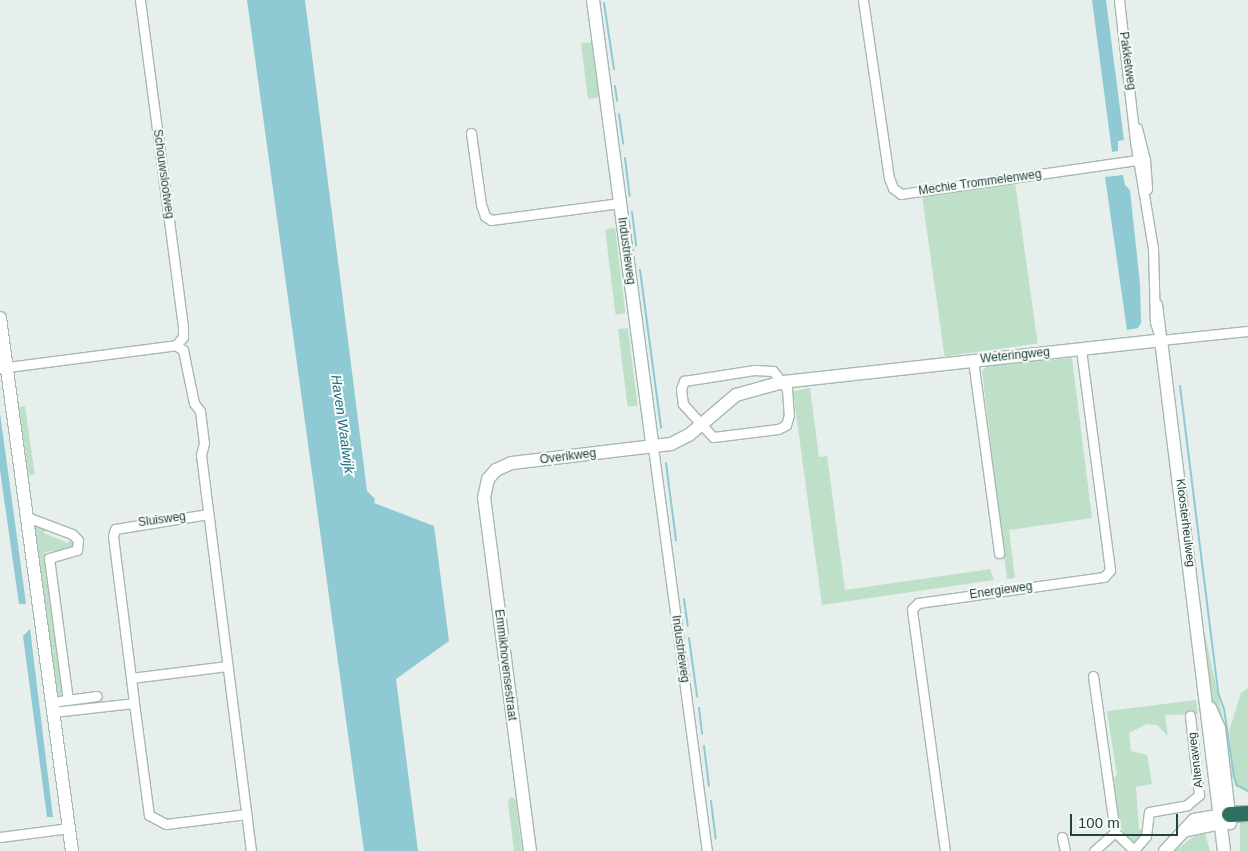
<!DOCTYPE html>
<style>
body{margin:0}
#map{position:relative;width:1248px;height:851px;overflow:hidden;background:#e6efeb;font-family:Arial,sans-serif}
div>[style]{position:absolute}
[style*='--x']{left:calc(var(--x)*1px);top:calc(var(--y)*1px);width:calc(var(--w)*1px);rotate:calc(var(--a)*1deg)}
.green>*{inset:0;background:#bfe0c8;transform-origin:0 0}
.water>*{inset:0;background:#8ec9d4}
.stream>*{height:2px;margin:-1px;padding:0 1px;transform-origin:1px;border-radius:1px;background:#8ec9d4}
.roads{filter:drop-shadow(1px 0 #a8b8b2) drop-shadow(-1px 0 #a8b8b2) drop-shadow(0 1px #a8b8b2) drop-shadow(0 -1px #a8b8b2)}
.street>*{height:9px;margin:-4.5px;padding:0 4.5px;transform-origin:4.5px;border-radius:4.5px;background:#fff}
.secondary>*{height:12px;margin:-6px;padding:0 6px;transform-origin:6px;border-radius:6px;background:#fff}
.highway>*{height:15px;margin:-7.5px;padding:0 7.5px;transform-origin:7.5px;border-radius:7.5px;background:#2f6f62}
span{translate:-50% -50%;white-space:nowrap;text-align:center;line-height:1.15;-webkit-text-stroke:4px #f7fbf9;paint-order:stroke}
.street-label{font-size:12px;color:#24423a}
.water-label{font-size:14px;color:#1c6f80;font-style:italic}
.scale{position:absolute;left:1070px;top:814px;width:108px;height:22px;box-sizing:border-box;border:2px solid #24423a;border-top:0;padding-left:6px;font-size:15px;line-height:18px;white-space:nowrap;color:#24423a;-webkit-text-stroke:4px #f7fbf9;paint-order:stroke}
</style>
<div id="map">
<div class="green">
<i style="left:592px;top:42px;width:56px;height:11px;rotate:83deg"></i>
<i style="left:1015px;top:182px;width:163px;height:94px;rotate:82deg"></i>
<i style="left:615px;top:228px;width:86px;height:10px;rotate:83deg"></i>
<i style="left:628px;top:328px;width:78px;height:10px;rotate:83deg"></i>
<i style="clip-path:polygon(1072px 358px,1092px 518px,1009px 530px,1015px 578px,1007px 579px,982px 371px,988px 366px)"></i>
<i style="clip-path:polygon(810px 388px,819px 457px,827px 456px,845px 590px,990px 569px,994px 580px,822px 605px,793px 391px)"></i>
<i style="left:25px;top:406px;width:69px;height:6px;rotate:82deg"></i>
<i style="clip-path:polygon(39px 524px,46px 527px,44px 533px,68px 543px,71px 537px,75px 542px,73px 549px,45px 552px,62px 697px,57px 697px,33px 529px)"></i>
<i style="clip-path:polygon(1198px 603px,1225px 727px,1233px 779px,1229px 785px,1210px 700px)"></i>
<i style="clip-path:polygon(1248px 688px,1248px 792px,1235px 786px,1229px 731px,1241px 693px)"></i>
<i style="clip-path:polygon(1196px 700px,1198px 714px,1165px 715px,1168px 736px,1157px 725px,1147px 724px,1129px 733px,1131px 751px,1147px 755px,1152px 784px,1136px 787px,1139px 829px,1144px 831px,1137px 843px,1131px 842px,1119px 824px,1114px 777px,1117px 776px,1107px 711px)"></i>
<i style="clip-path:polygon(511px 797px,516px 800px,522px 851px,514px 851px,508px 802px)"></i>
<i style="left:1248px;top:822px;width:29px;height:8px;rotate:90deg"></i>
<i style="clip-path:polygon(1198px 833px,1205px 833px,1210px 851px,1175px 851px)"></i>
</div>
<div class="water">
<i style="clip-path:polygon(247px 0,305px 0,367px 491px,375px 499px,374px 503px,434px 526px,449px 641px,396px 679px,418px 851px,364px 851px)"></i>
<i style="clip-path:polygon(1092px 0,1106px 0,1124px 140px,1118px 141px,1118px 151px,1112px 152px)"></i>
<i style="clip-path:polygon(1123px 175px,1125px 185px,1130px 190px,1140px 284px,1141px 323px,1138px 328px,1127px 330px,1105px 177px)"></i>
<i style="clip-path:polygon(0 413px,24px 589px,26px 604px,19px 604px,0 470px)"></i>
<i style="clip-path:polygon(30px 629px,53px 817px,47px 817px,23px 636px)"></i>
</div>
<div class="stream">
<i style="--x:604;--y:3;--w:67;--a:81.4"></i>
<i style="--x:615;--y:86;--w:15;--a:82"></i>
<i style="--x:619;--y:114;--w:30;--a:82"></i>
<i style="--x:625;--y:158;--w:38;--a:83"></i>
<i style="--x:632;--y:212;--w:34;--a:83"></i>
<i style="--x:640;--y:270;--w:159;--a:82.4"></i>
<i style="--x:1180;--y:386;--w:309;--a:82.9"></i>
<i style="--x:1218;--y:693;--w:17;--a:69"></i>
<i style="--x:1224;--y:709;--w:69;--a:81.6"></i>
<i style="--x:1234;--y:777;--w:9;--a:69"></i>
<i style="--x:1237;--y:785;--w:13;--a:29"></i>
<i style="--x:666;--y:463;--w:78;--a:82.6"></i>
<i style="--x:684;--y:599;--w:27;--a:82"></i>
<i style="--x:689;--y:638;--w:59;--a:82.1"></i>
<i style="--x:699;--y:708;--w:26;--a:83"></i>
<i style="--x:704;--y:746;--w:40;--a:82.9"></i>
<i style="--x:711;--y:801;--w:38;--a:83"></i>
</div>
<div class="roads">
<div class="street">
<i style="--x:140;--y:0;--w:330;--a:82.5"></i>
<i style="--x:183;--y:327;--w:10;--a:90"></i>
<i style="--x:183;--y:337;--w:11;--a:131"></i>
<i style="--x:863;--y:0;--w:180;--a:81.7"></i>
<i style="--x:889;--y:178;--w:11;--a:68"></i>
<i style="--x:893;--y:188;--w:10;--a:37"></i>
<i style="--x:901;--y:194;--w:246;--a:-8.2"></i>
<i style="--x:1119;--y:0;--w:142;--a:83.5"></i>
<i style="--x:1135;--y:141;--w:109;--a:80.5"></i>
<i style="--x:1153;--y:248;--w:74;--a:88.5"></i>
<i style="--x:1155;--y:322;--w:19;--a:72"></i>
<i style="--x:1137;--y:128;--w:32;--a:76"></i>
<i style="--x:1145;--y:159;--w:30;--a:86"></i>
<i style="--x:471;--y:133;--w:72;--a:82"></i>
<i style="--x:481;--y:204;--w:13;--a:72"></i>
<i style="--x:485;--y:216;--w:7;--a:34"></i>
<i style="--x:491;--y:220;--w:130;--a:-7.5"></i>
<i style="--x:1157;--y:304;--w:31;--a:83"></i>
<i style="--x:1161;--y:340;--w:87;--a:-5.9"></i>
<i style="--x:973;--y:360;--w:195;--a:82.3"></i>
<i style="--x:0;--y:368;--w:177;--a:-7.4"></i>
<i style="--x:176;--y:345;--w:9;--a:36"></i>
<i style="--x:183;--y:350;--w:54;--a:78.3"></i>
<i style="--x:194;--y:403;--w:10;--a:53"></i>
<i style="--x:200;--y:411;--w:32;--a:83"></i>
<i style="--x:204;--y:443;--w:12;--a:104"></i>
<i style="--x:201;--y:455;--w:399;--a:82.8"></i>
<i style="--x:754;--y:370;--w:19;--a:3"></i>
<i style="--x:773;--y:371;--w:23;--a:52"></i>
<i style="--x:787;--y:389;--w:26;--a:86"></i>
<i style="--x:789;--y:415;--w:10;--a:107"></i>
<i style="--x:786;--y:425;--w:9;--a:153"></i>
<i style="--x:778;--y:429;--w:65;--a:173"></i>
<i style="--x:713;--y:437;--w:45;--a:-132.3"></i>
<i style="--x:683;--y:404;--w:15;--a:-98"></i>
<i style="--x:681;--y:389;--w:9;--a:-69"></i>
<i style="--x:684;--y:381;--w:71;--a:-8.9"></i>
<i style="--x:653;--y:447;--w:408;--a:82.4"></i>
<i style="--x:208;--y:514;--w:94;--a:170.8"></i>
<i style="--x:115;--y:529;--w:7;--a:106"></i>
<i style="--x:113;--y:536;--w:168;--a:82.8"></i>
<i style="--x:134;--y:703;--w:113;--a:82.4"></i>
<i style="--x:149;--y:815;--w:19;--a:28"></i>
<i style="--x:166;--y:824;--w:81;--a:-7.1"></i>
<i style="--x:27;--y:517;--w:48;--a:20.7"></i>
<i style="--x:72;--y:534;--w:8;--a:45"></i>
<i style="--x:78;--y:540;--w:10;--a:96"></i>
<i style="--x:77;--y:550;--w:29;--a:164"></i>
<i style="--x:49;--y:558;--w:143;--a:82.4"></i>
<i style="--x:1093;--y:676;--w:158;--a:82"></i>
<i style="--x:1115;--y:832;--w:28;--a:44"></i>
<i style="--x:131;--y:678;--w:97;--a:-7.1"></i>
<i style="--x:52;--y:702;--w:45;--a:-7.6"></i>
<i style="--x:53;--y:712;--w:81;--a:-6.3"></i>
<i style="--x:0;--y:837;--w:70;--a:-7.4"></i>
<i style="--x:1062;--y:837;--w:14;--a:78"></i>
<i style="--x:1134;--y:850;--w:18;--a:-49"></i>
<i style="--x:1146;--y:836;--w:24;--a:-83"></i>
<i style="--x:1149;--y:812;--w:39;--a:-10"></i>
<i style="--x:1187;--y:805;--w:16;--a:-40"></i>
<i style="--x:1199;--y:795;--w:80;--a:-96.5"></i>
<i style="--x:945;--y:851;--w:244;--a:-97.8"></i>
<i style="--x:912;--y:609;--w:8;--a:-45"></i>
<i style="--x:918;--y:603;--w:188;--a:-8"></i>
<i style="--x:1104;--y:577;--w:9;--a:-49"></i>
<i style="--x:1110;--y:570;--w:223;--a:-97.5"></i>
<i style="--x:1094;--y:851;--w:28;--a:-42"></i>
</div>
<div class="secondary">
<i style="--x:593;--y:0;--w:451;--a:82.4"></i>
<i style="--x:0;--y:318;--w:538;--a:82.31"></i>
<i style="--x:1210;--y:708;--w:22;--a:66"></i>
<i style="--x:1219;--y:728;--w:96;--a:83.4"></i>
<i style="--x:1188;--y:830;--w:34;--a:-12"></i>
<i style="--x:1221;--y:823;--w:8;--a:-50"></i>
<i style="--x:530;--y:851;--w:356;--a:-97.4"></i>
<i style="--x:484;--y:498;--w:19;--a:-78"></i>
<i style="--x:488;--y:479;--w:12;--a:-48"></i>
<i style="--x:496;--y:470;--w:17;--a:-24"></i>
<i style="--x:512;--y:463;--w:160;--a:-6.8"></i>
<i style="--x:671;--y:444;--w:20;--a:-27"></i>
<i style="--x:689;--y:435;--w:62;--a:-40.4"></i>
<i style="--x:736;--y:395;--w:49;--a:-15.5"></i>
<i style="--x:783;--y:382;--w:380;--a:-6.3"></i>
<i style="--x:1161;--y:340;--w:515;--a:82.97"></i>
<i style="--x:1165;--y:851;--w:42;--a:-46.9"></i>
<i style="--x:1194;--y:820;--w:34;--a:-10"></i>
</div>
<div class="highway">
<i style="--x:1229;--y:814;--w:19;--a:-3"></i>
</div>
</div>
<div class="street-label">
<span style="left:1127px;top:61px;rotate:82deg">Pakketweg</span>
<span style="left:163px;top:174px;rotate:82deg">Schouwslootweg</span>
<span style="left:980px;top:183px;rotate:-8deg">Mechie Trommelenweg</span>
<span style="left:626px;top:251px;rotate:82deg">Industrieweg</span>
<span style="left:1015px;top:356px;rotate:-6deg">Weteringweg</span>
<span style="left:568px;top:457px;rotate:-7deg">Overikweg</span>
<span style="left:162px;top:520px;rotate:-8deg">Sluisweg</span>
<span style="left:1185px;top:523px;rotate:83deg">Kloosterheulweg</span>
<span style="left:1001px;top:591px;rotate:-8deg">Energieweg</span>
<span style="left:680px;top:649px;rotate:82deg">Industrieweg</span>
<span style="left:505px;top:665px;rotate:83deg">Emmikhovensestraat</span>
<span style="left:1196px;top:760px;rotate:-97deg">Altenaweg</span>
</div>
<div class="water-label">
<span style="left:343px;top:424px;rotate:82deg">Haven Waalwijk</span>
</div>
<div class="scale">100 m</div>
</div>
